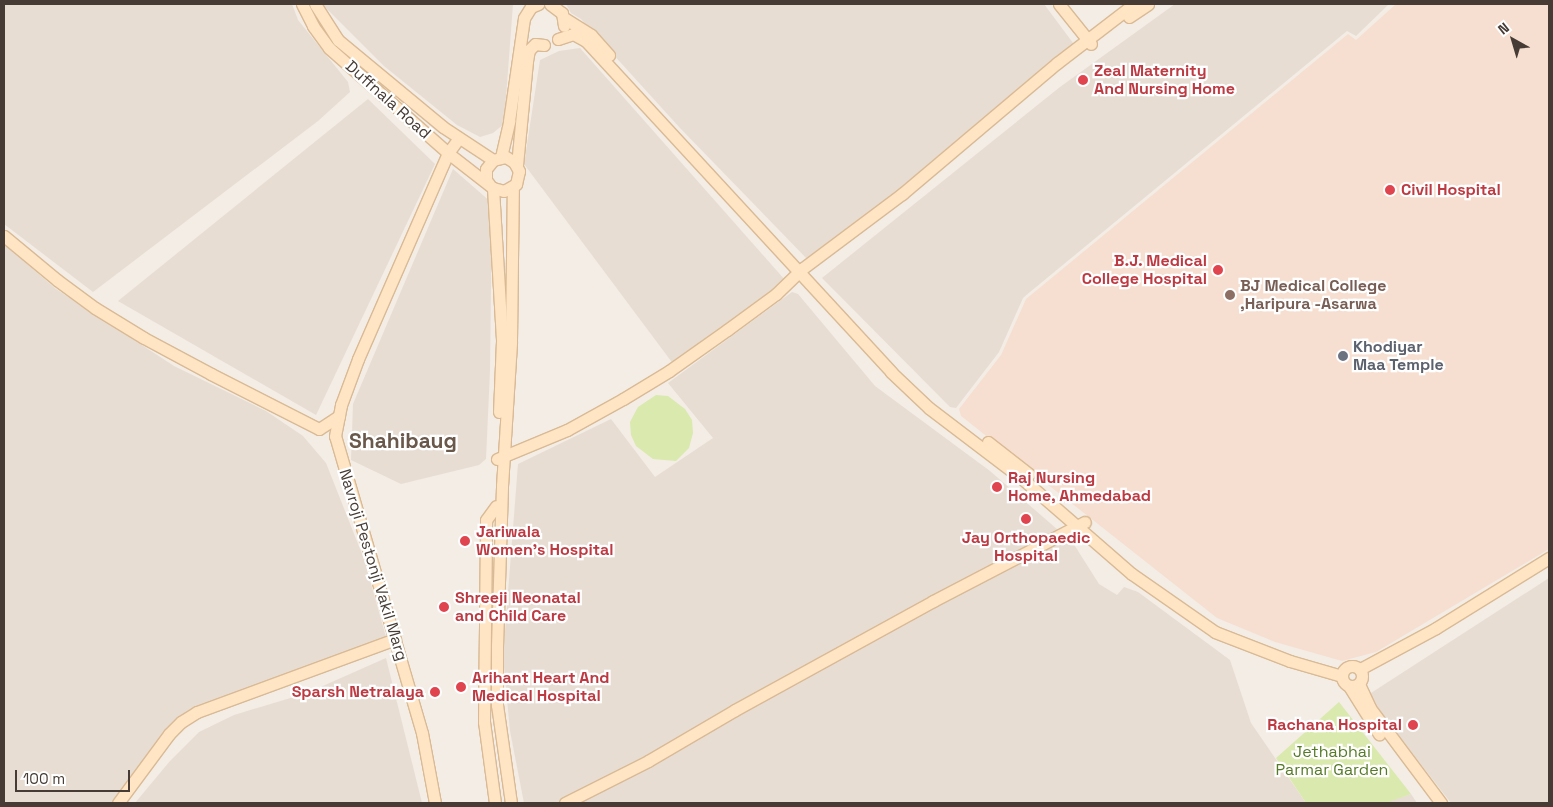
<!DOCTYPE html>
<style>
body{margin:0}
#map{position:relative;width:1553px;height:807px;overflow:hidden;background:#f3ede6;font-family:"Space Grotesk",sans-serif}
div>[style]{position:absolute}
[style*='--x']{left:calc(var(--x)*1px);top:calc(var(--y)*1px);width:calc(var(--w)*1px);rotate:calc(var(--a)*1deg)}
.residential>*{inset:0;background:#e8ddd3}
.commercial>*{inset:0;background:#f6dfd0}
.green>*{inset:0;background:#dae9ad}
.roads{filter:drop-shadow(1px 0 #d9ba95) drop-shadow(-1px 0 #d9ba95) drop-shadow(0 1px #d9ba95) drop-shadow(0 -1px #d9ba95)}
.secondary>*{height:11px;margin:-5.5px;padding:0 5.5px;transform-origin:5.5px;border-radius:5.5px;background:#ffe5c4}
.secondary>.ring{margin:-5.5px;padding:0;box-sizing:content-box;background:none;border:11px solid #ffe5c4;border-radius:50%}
.dots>*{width:14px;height:14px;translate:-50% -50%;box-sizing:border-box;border:2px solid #fff;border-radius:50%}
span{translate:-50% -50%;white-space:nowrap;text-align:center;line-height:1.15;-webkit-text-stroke:4.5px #fff;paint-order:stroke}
.health-label{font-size:16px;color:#be3a42;font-weight:700}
.left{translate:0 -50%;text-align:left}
.right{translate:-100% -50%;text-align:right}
.street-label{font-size:16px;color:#463c35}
.education-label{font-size:16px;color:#785e54;font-weight:700}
.worship-label{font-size:16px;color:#5b616d;font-weight:700}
.park-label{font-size:16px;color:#567a26}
.district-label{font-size:21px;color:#6a584b;font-weight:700}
.frame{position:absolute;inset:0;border:5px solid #463c35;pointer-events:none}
.north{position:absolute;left:1488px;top:15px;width:50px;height:50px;-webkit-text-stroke:4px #fff;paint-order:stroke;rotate:321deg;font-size:14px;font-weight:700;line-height:20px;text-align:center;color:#463c35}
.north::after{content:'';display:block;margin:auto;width:18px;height:22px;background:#463c35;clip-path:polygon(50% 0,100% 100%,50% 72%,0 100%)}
.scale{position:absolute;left:15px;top:770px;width:115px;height:22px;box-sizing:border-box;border:2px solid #463c35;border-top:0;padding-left:6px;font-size:15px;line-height:18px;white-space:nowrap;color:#463c35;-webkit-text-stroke:4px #fff;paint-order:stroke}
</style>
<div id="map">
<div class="residential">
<i style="clip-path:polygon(4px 4px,292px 4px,298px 20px,348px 82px,350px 92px,318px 121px,93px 292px,4px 224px)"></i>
<i style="clip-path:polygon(322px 4px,513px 4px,504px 124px,493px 133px,480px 137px,457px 125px,384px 66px)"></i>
<i style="clip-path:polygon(566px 4px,1044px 4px,1076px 47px,957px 156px,942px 160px,810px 262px,680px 128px,581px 19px,571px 13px)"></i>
<i style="clip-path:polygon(1175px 4px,1389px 4px,1356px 36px,1347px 31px,1030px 292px,1023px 298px,999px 352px,956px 408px,950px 407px,822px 278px,1060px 87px)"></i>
<i style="clip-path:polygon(580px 48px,785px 280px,784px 282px,674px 365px,524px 164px,540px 60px,559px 51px)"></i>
<i style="clip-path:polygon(368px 99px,435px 164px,316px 415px,118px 301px)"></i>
<i style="clip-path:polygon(453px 169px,492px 203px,490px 370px,486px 459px,479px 465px,401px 484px,351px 460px,353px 404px)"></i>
<i style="clip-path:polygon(4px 244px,56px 289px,174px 366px,266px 411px,303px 436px,326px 463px,364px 559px,386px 637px,197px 707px,119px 803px,4px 803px)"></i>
<i style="clip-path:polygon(792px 292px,798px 294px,875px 386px,990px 471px,1073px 543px,1099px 584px,1117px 595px,1124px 587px,1138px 592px,1230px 660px,1251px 723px,1306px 803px,524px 803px,510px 731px,503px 657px,518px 464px,611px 419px,655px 477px,713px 438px,668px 383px)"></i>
<i style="clip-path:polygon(1549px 578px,1549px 803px,1451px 803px,1374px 704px,1371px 693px)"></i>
<i style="clip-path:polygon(386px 658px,422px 803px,135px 803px,170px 761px,199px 732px,234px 715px,307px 693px)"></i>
<i style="clip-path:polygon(1411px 794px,1417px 803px,1383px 803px)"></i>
</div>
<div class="commercial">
<i style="clip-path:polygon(1396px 4px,1549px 4px,1549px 549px,1376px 652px,1342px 661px,1275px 642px,1217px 618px,961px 416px,959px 409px,1001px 355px,1026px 299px,1348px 34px,1356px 40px)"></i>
</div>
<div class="green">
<i style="clip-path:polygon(656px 395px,668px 396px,685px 409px,692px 420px,693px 433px,689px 448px,676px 461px,653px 459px,636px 446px,631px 435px,630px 422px,638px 407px)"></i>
<i style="clip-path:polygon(1339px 702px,1411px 794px,1386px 803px,1306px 803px,1276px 758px)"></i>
</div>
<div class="roads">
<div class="secondary">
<i style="--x:302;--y:4;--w:25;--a:63"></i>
<i style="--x:313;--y:26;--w:27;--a:54"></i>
<i style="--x:329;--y:48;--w:159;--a:41.4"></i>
<i style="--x:448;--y:153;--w:57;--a:37.9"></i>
<i style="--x:493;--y:188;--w:11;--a:15"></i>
<i style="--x:504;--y:191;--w:14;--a:-30"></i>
<i style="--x:516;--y:184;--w:13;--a:-77"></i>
<i style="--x:519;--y:171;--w:10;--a:-119"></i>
<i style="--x:514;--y:162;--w:9;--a:-148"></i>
<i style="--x:506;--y:157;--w:13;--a:167"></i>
<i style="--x:493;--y:160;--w:11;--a:128"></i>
<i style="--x:486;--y:169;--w:11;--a:90"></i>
<i style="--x:486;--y:180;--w:5;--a:53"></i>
<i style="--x:315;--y:4;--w:43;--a:57.4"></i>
<i style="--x:338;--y:40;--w:136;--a:39.6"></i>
<i style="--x:443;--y:127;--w:60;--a:33.4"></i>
<i style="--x:550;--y:4;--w:15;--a:37"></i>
<i style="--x:562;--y:13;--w:13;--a:81"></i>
<i style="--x:1059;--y:4;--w:51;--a:51.3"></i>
<i style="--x:1129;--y:17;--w:23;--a:-34"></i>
<i style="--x:564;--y:18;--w:32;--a:32"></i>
<i style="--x:591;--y:35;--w:27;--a:48"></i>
<i style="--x:558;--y:39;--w:16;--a:-18"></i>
<i style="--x:573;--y:34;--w:15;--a:28"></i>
<i style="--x:586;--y:41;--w:450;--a:47.3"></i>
<i style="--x:891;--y:372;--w:52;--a:43.5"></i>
<i style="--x:929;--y:408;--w:122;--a:37.3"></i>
<i style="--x:1026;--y:482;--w:140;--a:41"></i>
<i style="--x:1132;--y:574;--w:101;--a:34.9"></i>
<i style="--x:1215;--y:632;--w:80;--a:21.1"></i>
<i style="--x:1290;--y:661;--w:54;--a:16.1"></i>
<i style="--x:501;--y:157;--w:37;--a:-77"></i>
<i style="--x:509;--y:121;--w:104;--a:-81.7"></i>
<i style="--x:524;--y:18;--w:13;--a:-58"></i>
<i style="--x:531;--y:7;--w:8;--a:-23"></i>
<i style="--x:517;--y:165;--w:104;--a:-84.5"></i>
<i style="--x:527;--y:61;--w:11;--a:-80"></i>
<i style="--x:529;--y:50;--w:8;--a:-45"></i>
<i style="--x:535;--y:44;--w:9;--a:6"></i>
<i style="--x:493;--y:188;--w:153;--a:86.6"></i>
<i style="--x:502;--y:341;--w:71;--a:92.4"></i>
<i style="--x:4;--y:236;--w:69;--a:39.7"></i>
<i style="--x:57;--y:280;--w:47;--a:36.4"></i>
<i style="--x:95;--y:308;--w:57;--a:31.5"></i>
<i style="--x:144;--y:338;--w:76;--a:28.2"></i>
<i style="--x:211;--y:374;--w:121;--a:27"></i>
<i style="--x:319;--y:429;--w:24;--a:-33"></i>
<i style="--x:988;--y:442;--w:52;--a:38"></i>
<i style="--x:497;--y:459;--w:76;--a:-22.5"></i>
<i style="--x:567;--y:430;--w:64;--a:-29"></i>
<i style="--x:623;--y:399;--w:54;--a:-31.3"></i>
<i style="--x:669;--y:371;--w:71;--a:-35.3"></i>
<i style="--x:727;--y:330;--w:61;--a:-36.3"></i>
<i style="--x:776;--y:294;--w:37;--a:-44"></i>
<i style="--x:803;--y:268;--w:124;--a:-36.8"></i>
<i style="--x:902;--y:194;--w:203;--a:-40.2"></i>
<i style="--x:1057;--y:63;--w:97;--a:-37.5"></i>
<i class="ring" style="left:1342px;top:666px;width:9px;height:9px"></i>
<i style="--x:1360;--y:669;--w:86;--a:-28.3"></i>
<i style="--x:1436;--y:628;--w:133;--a:-31.8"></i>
<i style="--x:1359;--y:684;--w:26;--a:65"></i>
<i style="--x:1370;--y:708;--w:119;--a:53.2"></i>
<i style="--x:1349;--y:686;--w:57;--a:58"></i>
<i style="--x:118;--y:803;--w:86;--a:-53.5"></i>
<i style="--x:169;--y:734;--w:17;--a:-45"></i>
<i style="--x:181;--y:722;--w:19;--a:-32"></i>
<i style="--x:197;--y:712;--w:211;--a:-20.2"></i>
<i style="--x:435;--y:803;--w:71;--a:-100.5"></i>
<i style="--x:422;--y:733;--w:309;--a:-106.3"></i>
<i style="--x:335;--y:436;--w:32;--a:-79"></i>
<i style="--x:341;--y:405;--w:49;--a:-69.7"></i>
<i style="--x:358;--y:359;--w:225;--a:-66.4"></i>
<i style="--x:448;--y:153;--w:17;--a:-54"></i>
<i style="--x:495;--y:803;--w:82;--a:-97.7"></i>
<i style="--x:484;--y:722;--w:202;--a:-89.4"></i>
<i style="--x:486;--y:520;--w:17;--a:-54"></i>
<i style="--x:511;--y:803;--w:99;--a:-98.1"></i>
<i style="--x:497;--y:705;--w:59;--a:-90"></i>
<i style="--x:497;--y:646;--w:160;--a:-88.2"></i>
<i style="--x:502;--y:486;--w:145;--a:-86.4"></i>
<i style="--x:511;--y:341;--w:154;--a:-89.3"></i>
<i style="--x:565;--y:803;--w:93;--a:-26.8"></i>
<i style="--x:648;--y:761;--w:101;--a:-30.4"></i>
<i style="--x:735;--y:710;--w:226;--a:-28.8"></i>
<i style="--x:933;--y:601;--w:171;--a:-27.5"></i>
</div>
</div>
<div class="dots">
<i style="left:1083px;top:80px;background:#e0444e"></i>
<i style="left:1390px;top:190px;background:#e0444e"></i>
<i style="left:1218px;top:270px;background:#e0444e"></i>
<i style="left:1230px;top:295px;background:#8d6e63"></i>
<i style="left:1343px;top:356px;background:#6b7280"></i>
<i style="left:997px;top:487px;background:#e0444e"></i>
<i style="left:1026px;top:519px;background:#e0444e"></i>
<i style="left:465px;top:541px;background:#e0444e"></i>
<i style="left:444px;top:607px;background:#e0444e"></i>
<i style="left:461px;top:687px;background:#e0444e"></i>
<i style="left:435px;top:692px;background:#e0444e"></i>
<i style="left:1413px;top:725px;background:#e0444e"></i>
</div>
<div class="health-label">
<span class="left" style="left:1094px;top:80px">Zeal Maternity<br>And Nursing Home</span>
<span class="left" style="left:1401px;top:190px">Civil Hospital</span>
<span class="right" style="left:1207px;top:270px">B.J. Medical<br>College Hospital</span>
<span class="left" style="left:1008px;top:487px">Raj Nursing<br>Home, Ahmedabad</span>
<span class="left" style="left:476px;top:541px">Jariwala<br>Women's Hospital</span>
<span style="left:1026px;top:547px">Jay Orthopaedic<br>Hospital</span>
<span class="left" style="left:455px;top:607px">Shreeji Neonatal<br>and Child Care</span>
<span class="left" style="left:472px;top:687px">Arihant Heart And<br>Medical Hospital</span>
<span class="right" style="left:424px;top:692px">Sparsh Netralaya</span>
<span class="right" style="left:1402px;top:725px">Rachana Hospital</span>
</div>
<div class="street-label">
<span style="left:388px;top:100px;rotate:42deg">Duffnala Road</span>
<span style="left:373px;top:565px;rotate:73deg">Navroji Pestonji Vakil Marg</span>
</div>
<div class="education-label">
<span class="left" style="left:1240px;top:295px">BJ Medical College<br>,Haripura -Asarwa</span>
</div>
<div class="worship-label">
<span class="left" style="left:1353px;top:356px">Khodiyar<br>Maa Temple</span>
</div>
<div class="park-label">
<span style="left:1332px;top:761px">Jethabhai<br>Parmar Garden</span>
</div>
<div class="district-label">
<span style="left:403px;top:441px">Shahibaug</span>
</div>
<div class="frame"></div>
<div class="north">N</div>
<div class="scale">100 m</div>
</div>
